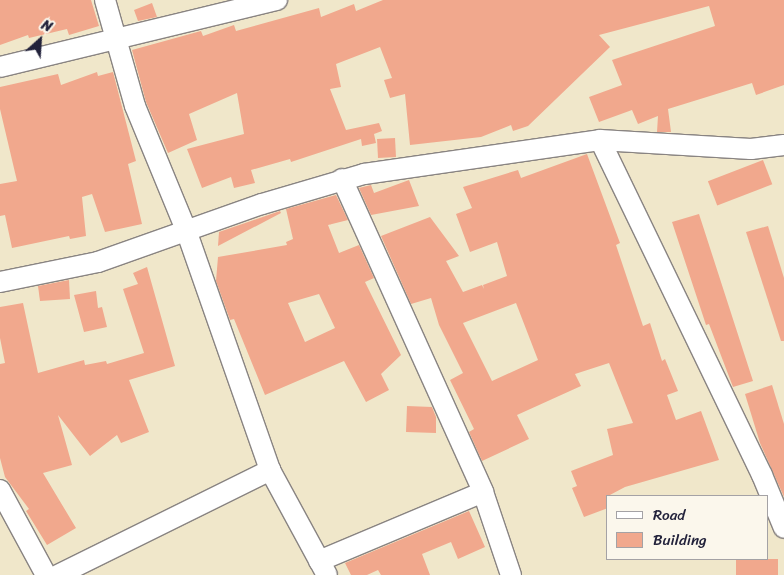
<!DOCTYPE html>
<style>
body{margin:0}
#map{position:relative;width:784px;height:575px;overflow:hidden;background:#f0e7ca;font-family:Sriracha,sans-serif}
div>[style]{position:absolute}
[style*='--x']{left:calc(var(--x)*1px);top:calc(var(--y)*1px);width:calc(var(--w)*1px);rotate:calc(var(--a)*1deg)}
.building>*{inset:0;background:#f1a88d;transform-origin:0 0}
.roads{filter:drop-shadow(1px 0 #898482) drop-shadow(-1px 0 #898482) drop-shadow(0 1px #898482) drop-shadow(0 -1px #898482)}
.minor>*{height:20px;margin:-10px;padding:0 10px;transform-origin:10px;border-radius:10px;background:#fff}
span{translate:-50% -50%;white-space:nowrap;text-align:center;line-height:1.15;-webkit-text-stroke:4.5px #fbf7ec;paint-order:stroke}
.legend{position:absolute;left:606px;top:495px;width:162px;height:65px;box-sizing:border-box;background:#fbf7ec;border:1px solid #a4a2a5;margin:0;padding:6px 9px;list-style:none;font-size:15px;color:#22223b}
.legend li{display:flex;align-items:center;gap:10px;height:25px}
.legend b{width:25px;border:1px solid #a4a2a5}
.north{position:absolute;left:15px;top:15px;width:50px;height:50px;-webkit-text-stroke:4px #fbf7ec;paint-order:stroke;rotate:26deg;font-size:14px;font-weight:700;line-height:20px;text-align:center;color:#22223b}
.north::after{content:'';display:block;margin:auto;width:18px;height:22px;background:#22223b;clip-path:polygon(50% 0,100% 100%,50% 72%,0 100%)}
</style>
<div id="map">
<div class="building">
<i style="clip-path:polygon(0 0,91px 0,99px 26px,69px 35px,67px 29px,29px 38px,28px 35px,0 45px)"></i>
<i style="clip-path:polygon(383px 0,784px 0,784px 85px,756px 95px,752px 83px,668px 109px,671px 132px,657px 132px,658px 116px,638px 124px,632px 110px,599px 122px,589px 97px,622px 85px,612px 60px,715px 26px,709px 6px,599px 35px,610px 47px,528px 126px,513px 131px,511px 125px,481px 137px,410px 145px,405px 94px,390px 98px,384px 80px,392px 78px,380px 47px,336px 64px,341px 87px,330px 89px,346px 130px,379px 123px,382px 131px,374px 134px,376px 143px,362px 146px,361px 139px,291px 162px,290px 159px,251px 170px,255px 183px,234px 188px,231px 177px,202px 188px,187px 149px,244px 134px,237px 93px,189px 114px,197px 140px,168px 153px,146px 102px,132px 50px,201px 31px,203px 36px,234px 25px,236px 31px,319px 8px,321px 17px,354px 4px,356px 11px)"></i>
<i style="clip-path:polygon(152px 3px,157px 17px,138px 21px,134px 10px)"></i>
<i style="clip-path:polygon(97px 72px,98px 76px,113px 72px,136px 161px,128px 164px,142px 224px,105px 232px,92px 194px,82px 197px,86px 236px,70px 239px,69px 236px,12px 248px,5px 215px,0 216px,0 184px,17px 181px,0 109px,0 87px,58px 74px,61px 85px)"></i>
<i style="left:395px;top:138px;width:19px;height:18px;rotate:87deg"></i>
<i style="clip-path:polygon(evenodd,587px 154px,620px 243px,616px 245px,643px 326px,650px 323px,662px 361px,665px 359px,678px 391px,667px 395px,676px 420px,701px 411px,719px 460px,625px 487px,608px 496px,608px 508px,584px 517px,572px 488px,577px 486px,571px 471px,613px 455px,607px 429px,633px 423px,609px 363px,575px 374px,581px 386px,517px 415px,529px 439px,482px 461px,469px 432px,474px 429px,450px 380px,463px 373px,439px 325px,431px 298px,411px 304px,381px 236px,430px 217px,459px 256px,446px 261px,463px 292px,482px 285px,484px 289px,483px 285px,507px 276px,497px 242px,470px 252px,456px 214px,472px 208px,463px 187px,518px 170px,521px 178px,587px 154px,516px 303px,538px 360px,492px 381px,463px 323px,516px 303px)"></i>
<i style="left:763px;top:160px;width:26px;height:59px;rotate:69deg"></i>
<i style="clip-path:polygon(409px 180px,419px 206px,371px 215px,359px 188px,371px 185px,374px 193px)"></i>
<i style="clip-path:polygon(evenodd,336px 195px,348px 220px,328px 225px,339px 253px,359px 245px,374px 278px,365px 282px,401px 355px,381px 374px,389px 390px,366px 402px,344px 361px,265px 395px,234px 319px,230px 320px,216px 281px,218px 257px,287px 245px,286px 242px,293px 239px,286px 209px,336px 195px,319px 294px,335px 328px,305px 342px,288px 303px,319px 294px)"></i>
<i style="clip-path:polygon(280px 211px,281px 213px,218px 246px,219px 232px)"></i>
<i style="clip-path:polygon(699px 214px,753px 381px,733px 387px,709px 324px,706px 325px,672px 222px)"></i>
<i style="clip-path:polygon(768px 226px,784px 278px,784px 341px,781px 341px,746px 232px)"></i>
<i style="clip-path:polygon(147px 267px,175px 366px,129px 380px,149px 432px,121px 443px,117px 435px,90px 456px,58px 415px,72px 465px,43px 473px,76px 528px,47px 545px,26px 511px,29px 509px,5px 477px,0 458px,0 364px,5px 363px,0 338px,0 307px,23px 303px,38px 373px,84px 360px,85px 365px,106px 361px,107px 364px,144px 353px,123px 289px,138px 284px,133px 273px)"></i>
<i style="clip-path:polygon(69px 280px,70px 299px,40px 301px,38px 286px)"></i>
<i style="clip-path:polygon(96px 291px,98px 308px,102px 307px,107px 327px,84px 332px,74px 295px)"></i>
<i style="clip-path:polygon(772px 385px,784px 424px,784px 497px,760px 443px,745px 394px)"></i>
<i style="clip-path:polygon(407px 406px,432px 407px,436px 417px,436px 433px,406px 432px)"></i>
<i style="clip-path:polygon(469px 511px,485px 547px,458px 559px,451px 542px,422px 554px,430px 575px,381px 575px,378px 570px,367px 575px,351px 575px,345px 563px)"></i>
<i style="left:736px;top:559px;width:42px;height:16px"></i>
</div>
<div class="roads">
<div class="minor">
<i style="--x:105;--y:0;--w:110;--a:74.2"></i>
<i style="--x:135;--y:106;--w:134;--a:67.6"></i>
<i style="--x:186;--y:230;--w:254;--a:70.7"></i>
<i style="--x:270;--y:470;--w:119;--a:61.5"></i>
<i style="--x:0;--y:67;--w:285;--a:-13.6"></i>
<i style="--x:600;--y:140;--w:372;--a:64.2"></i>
<i style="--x:762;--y:475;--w:57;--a:67.5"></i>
<i style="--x:342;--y:179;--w:343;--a:65.7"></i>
<i style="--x:483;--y:492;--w:88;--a:71.4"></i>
<i style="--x:0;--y:282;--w:100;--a:-11.5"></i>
<i style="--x:98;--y:262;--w:174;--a:-19.5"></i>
<i style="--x:262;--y:204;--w:106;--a:-16.4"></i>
<i style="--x:364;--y:174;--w:238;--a:-8.2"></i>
<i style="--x:600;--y:140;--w:151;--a:3.4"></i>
<i style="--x:751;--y:149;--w:33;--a:-7"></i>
<i style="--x:0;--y:490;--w:97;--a:61.6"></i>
<i style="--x:319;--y:561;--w:178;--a:-22.8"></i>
<i style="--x:58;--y:575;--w:237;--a:-26.3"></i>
</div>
</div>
<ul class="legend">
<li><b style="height:6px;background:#fff"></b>Road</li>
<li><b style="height:14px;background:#f1a88d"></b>Building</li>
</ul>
<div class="north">N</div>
</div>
